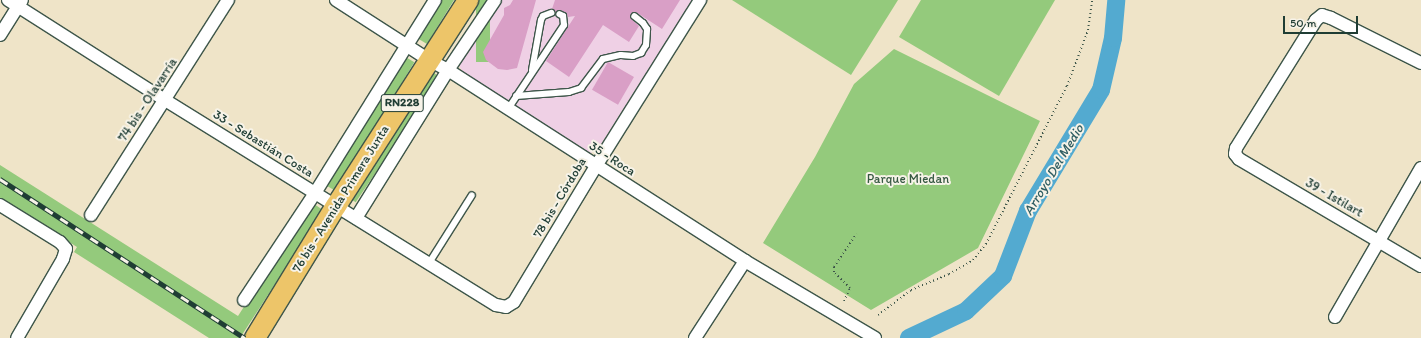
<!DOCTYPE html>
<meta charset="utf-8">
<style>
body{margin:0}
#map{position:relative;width:1421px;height:338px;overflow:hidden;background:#efe4c8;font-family:Itim,sans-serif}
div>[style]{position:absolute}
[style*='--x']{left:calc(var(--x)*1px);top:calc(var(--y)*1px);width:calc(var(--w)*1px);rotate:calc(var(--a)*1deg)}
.built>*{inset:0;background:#efd0e5}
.green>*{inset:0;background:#94ca7c;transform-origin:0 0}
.river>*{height:18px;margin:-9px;padding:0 9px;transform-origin:9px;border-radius:9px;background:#53aad0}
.building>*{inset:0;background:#d99fc6;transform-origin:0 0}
.path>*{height:2px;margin-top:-1px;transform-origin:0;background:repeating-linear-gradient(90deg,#3e564a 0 1px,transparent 0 4px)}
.roads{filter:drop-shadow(1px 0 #3e564a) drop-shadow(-1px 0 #3e564a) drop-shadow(0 1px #3e564a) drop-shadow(0 -1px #3e564a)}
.service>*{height:6px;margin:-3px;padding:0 3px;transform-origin:3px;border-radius:3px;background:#fff}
.minor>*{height:12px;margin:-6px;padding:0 6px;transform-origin:6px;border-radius:6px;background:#fff}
.trunk>*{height:20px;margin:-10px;padding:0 10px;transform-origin:10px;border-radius:10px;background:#edc569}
.rail>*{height:4.5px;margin-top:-2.25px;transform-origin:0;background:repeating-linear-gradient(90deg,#f7f3e8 0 9px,#1f3d34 0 18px);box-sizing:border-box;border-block:1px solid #1f3d34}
span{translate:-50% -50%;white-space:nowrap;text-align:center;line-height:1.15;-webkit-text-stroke:4px #f7f3e8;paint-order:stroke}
.shield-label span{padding:1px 3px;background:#f7f3e8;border:1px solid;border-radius:3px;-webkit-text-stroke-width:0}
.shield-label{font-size:12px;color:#1f3d34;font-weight:700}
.street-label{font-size:13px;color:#1f3d34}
.park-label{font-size:13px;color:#365942}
.water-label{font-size:14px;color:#2f5e63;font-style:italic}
.scale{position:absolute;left:1283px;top:16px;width:75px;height:18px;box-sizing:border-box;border:2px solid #1f3d34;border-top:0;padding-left:5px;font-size:12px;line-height:14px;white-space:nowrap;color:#1f3d34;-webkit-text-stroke:3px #f7f3e8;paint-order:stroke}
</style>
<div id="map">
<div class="built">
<i style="clip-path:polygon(498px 0,692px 0,598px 149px,591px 153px,583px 153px,463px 72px,459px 66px,460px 60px)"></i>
</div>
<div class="green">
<i style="clip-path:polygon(441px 0,454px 0,427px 44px,417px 38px)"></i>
<i style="left:476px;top:0;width:14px;height:62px"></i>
<i style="clip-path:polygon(732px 0,898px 0,851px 75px)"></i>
<i style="clip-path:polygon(921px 0,1055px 0,999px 96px,899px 37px)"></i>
<i style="clip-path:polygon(894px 49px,1040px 121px,978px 248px,871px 310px,763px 243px,815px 157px,854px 84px)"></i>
<i style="left:404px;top:56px;width:12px;height:151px;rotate:31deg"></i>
<i style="left:431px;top:71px;width:11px;height:151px;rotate:34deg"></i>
<i style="clip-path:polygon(0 165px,238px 316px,311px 202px,323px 210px,240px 338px,209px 338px,74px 252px,77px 247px,0 198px)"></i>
</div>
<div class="river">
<i style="--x:909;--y:338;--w:63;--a:-25.3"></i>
<i style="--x:966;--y:311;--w:51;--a:-43.4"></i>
<i style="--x:1003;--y:276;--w:70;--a:-69"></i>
<i style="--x:1028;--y:211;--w:141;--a:-58.9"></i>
<i style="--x:1101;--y:90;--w:53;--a:-77"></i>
<i style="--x:1113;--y:38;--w:38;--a:-85"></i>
</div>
<div class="building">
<i style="clip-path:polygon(513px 0,536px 0,517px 68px,507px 70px,498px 69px,486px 60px,483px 52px,504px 15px,504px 8px,510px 5px)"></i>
<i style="clip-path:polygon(555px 0,680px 0,662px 29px,636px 12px,631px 13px,630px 18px,639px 26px,629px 42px,603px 25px,569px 77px,546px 61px,575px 16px,568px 17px,566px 13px,561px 10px,555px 12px,552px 9px)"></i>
<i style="left:608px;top:62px;width:30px;height:32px;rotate:30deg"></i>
</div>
<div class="path">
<i style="--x:844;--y:301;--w:14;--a:-65"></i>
<i style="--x:850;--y:288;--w:23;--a:-135"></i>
<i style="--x:834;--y:272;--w:5;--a:-90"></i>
<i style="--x:834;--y:267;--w:40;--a:-56"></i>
<i style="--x:878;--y:315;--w:41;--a:-37.1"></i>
<i style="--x:911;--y:290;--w:41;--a:-22.8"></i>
<i style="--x:949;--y:274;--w:28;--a:-30"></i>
<i style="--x:973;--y:260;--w:21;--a:-51"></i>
<i style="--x:986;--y:244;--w:178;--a:-62.9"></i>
<i style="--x:1067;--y:86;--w:60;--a:-69.4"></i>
<i style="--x:1088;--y:30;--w:30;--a:-82"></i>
</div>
<div class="roads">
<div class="service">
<i style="--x:532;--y:70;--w:51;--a:-79.8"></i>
<i style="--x:541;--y:20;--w:4;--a:-63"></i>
<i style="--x:543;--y:16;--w:9;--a:-21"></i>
<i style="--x:516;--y:96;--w:53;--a:-4.3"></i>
<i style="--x:569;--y:92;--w:13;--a:-18"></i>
<i style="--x:581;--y:88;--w:36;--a:-53"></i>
<i style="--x:603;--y:59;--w:18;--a:-13"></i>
<i style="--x:621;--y:55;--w:12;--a:5"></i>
<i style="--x:633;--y:56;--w:9;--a:-21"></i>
<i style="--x:641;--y:53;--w:9;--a:-58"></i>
<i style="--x:646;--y:45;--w:16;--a:-86"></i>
<i style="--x:647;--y:29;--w:7;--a:-124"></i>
<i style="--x:643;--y:23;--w:11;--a:-142"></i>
<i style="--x:508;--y:109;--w:101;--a:-56.3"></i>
<i style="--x:564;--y:25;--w:9;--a:-96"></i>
<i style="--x:563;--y:16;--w:4;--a:-153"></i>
<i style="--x:429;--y:263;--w:80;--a:-57.7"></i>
</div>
<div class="minor">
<i style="--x:8;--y:0;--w:186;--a:32.5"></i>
<i style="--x:165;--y:100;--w:389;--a:31.8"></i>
<i style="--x:496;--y:305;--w:10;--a:11"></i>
<i style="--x:506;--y:307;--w:9;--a:-32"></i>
<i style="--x:514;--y:302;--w:159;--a:-58.9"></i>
<i style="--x:596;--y:166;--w:196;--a:-57.9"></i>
<i style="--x:336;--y:0;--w:111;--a:32.8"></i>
<i style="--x:429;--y:60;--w:21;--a:28"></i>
<i style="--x:448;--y:70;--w:353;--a:32.7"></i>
<i style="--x:745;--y:261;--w:151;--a:30.6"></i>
<i style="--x:0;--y:35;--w:41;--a:-57.8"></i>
<i style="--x:1421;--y:63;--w:101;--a:-153.4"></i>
<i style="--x:1331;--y:18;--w:9;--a:-162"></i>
<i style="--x:1322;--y:15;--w:8;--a:140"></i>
<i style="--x:1316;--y:20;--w:151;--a:122"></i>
<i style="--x:1236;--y:148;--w:6;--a:99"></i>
<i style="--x:1235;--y:154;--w:6;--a:51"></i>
<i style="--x:1239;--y:159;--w:211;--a:30.5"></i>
<i style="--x:0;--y:205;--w:70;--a:31.7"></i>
<i style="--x:60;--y:242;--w:9;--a:49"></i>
<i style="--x:66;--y:249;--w:10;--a:107"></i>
<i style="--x:63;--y:259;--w:91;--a:120.2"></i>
<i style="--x:91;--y:215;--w:255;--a:-57.5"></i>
<i style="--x:356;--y:218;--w:174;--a:-58.1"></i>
<i style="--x:448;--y:70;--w:84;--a:-56.1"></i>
<i style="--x:244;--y:300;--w:128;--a:-56.4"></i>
<i style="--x:315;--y:193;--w:227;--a:-58.1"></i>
<i style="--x:1335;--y:317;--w:172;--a:-60"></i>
<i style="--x:695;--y:338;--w:92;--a:-57"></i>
</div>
<div class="trunk">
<i style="--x:255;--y:338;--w:155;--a:-58.5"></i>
<i style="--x:336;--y:206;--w:245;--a:-57.3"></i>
</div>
</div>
<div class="rail">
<i style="--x:0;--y:179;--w:292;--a:33"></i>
</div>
<div class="shield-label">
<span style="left:402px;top:103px">RN228</span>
</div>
<div class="street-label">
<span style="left:148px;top:100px;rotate:-57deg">74 bis - Olavarría</span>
<span style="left:263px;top:144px;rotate:32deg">33 - Sebastián Costa</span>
<span style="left:612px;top:159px;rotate:33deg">35 - Roca</span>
<span style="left:560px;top:198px;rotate:-59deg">78 bis - Córdoba</span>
<span style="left:1334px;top:198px;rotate:30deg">39 - Istilart</span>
<span style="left:341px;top:199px;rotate:-58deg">76 bis - Avenida Primera Junta</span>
</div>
<div class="park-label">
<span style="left:908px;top:179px">Parque Miedan</span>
</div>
<div class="water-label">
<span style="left:1054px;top:170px;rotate:-59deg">Arroyo Del Medio</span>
</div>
<div class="scale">50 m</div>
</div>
